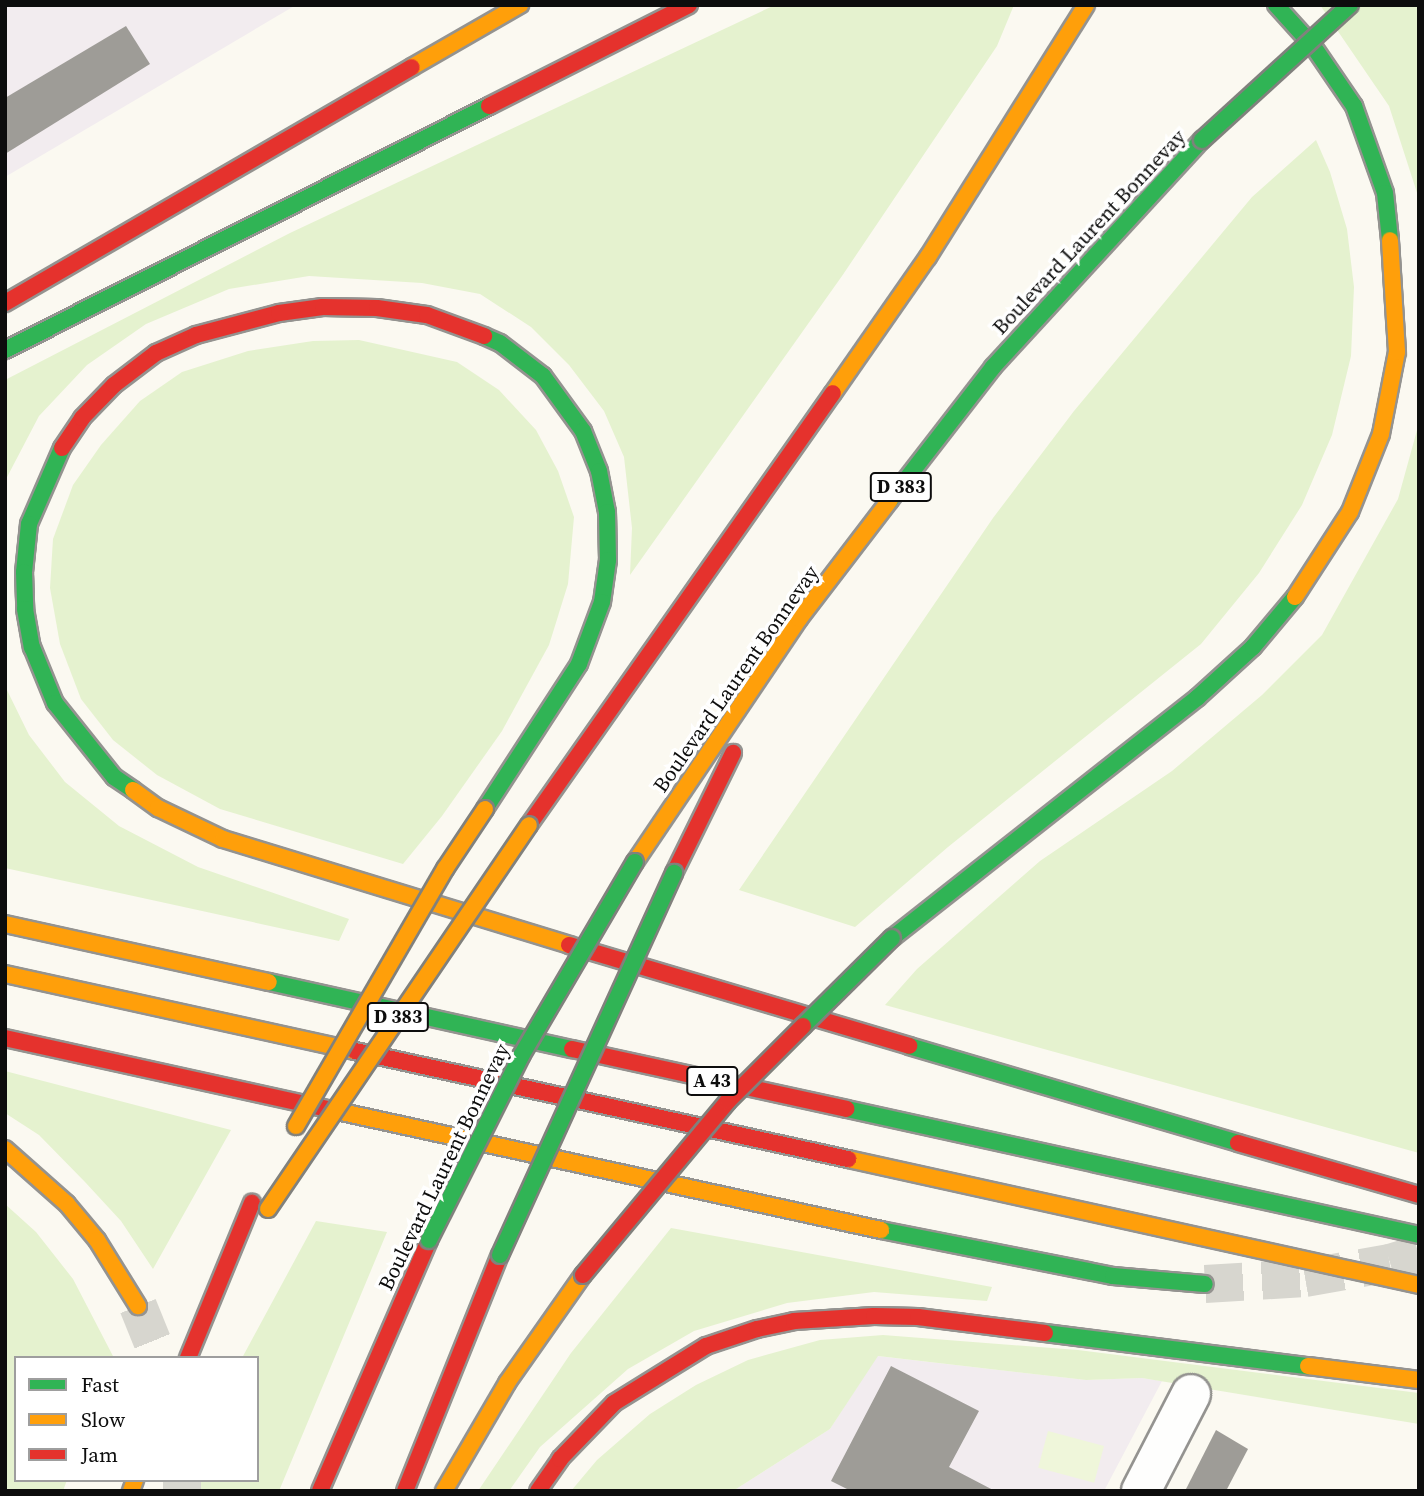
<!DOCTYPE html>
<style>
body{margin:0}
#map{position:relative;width:1424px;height:1496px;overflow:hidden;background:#fbf9f1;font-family:"Source Serif 4",serif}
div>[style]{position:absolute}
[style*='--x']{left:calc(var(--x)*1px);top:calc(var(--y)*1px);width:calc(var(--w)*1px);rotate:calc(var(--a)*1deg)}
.industrial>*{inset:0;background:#f2ecef}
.green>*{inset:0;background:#e5f2cf}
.pitch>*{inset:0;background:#eff6da;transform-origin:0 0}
.building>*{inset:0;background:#9e9c97}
.highway-tunnel>*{height:38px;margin-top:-19px;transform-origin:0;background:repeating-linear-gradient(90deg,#d7d6cf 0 38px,transparent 0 57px)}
.roads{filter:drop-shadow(2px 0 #949390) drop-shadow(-2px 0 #949390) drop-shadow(0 2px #949390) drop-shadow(0 -2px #949390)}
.street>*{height:38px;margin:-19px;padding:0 19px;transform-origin:19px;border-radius:19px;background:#fefefd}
.fast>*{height:16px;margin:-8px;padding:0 8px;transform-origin:8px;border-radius:8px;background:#30b455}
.slow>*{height:16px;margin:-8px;padding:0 8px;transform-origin:8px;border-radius:8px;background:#ff9f0a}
.jam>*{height:16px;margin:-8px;padding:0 8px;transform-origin:8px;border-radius:8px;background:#e5322d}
.bridges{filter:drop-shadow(2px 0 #81817d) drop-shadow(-2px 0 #81817d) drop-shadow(0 2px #81817d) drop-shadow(0 -2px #81817d)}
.fast-bridge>*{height:16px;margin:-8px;padding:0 8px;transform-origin:8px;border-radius:8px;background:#30b455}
.slow-bridge>*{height:16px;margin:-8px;padding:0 8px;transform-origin:8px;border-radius:8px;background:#ff9f0a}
.jam-bridge>*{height:16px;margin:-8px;padding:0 8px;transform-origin:8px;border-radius:8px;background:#e5322d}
span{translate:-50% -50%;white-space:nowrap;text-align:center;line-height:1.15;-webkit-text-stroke:7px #fff;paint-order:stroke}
.shield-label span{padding:2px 5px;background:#fff;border:2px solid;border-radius:5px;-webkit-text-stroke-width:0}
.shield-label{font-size:19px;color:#0d0d0d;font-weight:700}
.street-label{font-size:21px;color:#0d0d0d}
.frame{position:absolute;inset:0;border:7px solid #0d0d0d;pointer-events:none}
.legend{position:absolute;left:14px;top:1356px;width:245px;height:126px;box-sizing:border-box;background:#fff;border:2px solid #9e9e9e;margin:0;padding:9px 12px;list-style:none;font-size:21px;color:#0d0d0d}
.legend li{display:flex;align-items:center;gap:14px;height:35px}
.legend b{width:35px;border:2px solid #9e9e9e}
</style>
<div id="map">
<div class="industrial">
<i style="clip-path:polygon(5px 5px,296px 5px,5px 177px)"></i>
<i style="clip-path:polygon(877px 1356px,1086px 1380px,1142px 1378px,1162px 1381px,1104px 1491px,733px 1491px,830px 1429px)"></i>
</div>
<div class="green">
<i style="clip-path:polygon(775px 5px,1014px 5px,997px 46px,842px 276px,630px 575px,632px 528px,624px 457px,604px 411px,569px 365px,531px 327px,480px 294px,422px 283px,309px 276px,229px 289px,146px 324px,87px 365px,39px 416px,5px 481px,5px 380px,290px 233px)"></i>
<i style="clip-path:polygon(1320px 5px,1419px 5px,1419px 199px,1389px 106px)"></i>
<i style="clip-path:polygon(1316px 140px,1330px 172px,1347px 229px,1354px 287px,1351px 356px,1332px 435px,1302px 505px,1259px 573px,1201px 644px,948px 847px,855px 927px,739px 890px,993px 518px,1074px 411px,1252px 197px)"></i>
<i style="clip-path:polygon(359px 340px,457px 362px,499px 390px,536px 430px,558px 471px,574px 517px,568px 584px,549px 645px,502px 731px,442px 816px,403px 864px,220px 809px,157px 775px,113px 740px,81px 699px,60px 644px,50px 588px,53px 539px,73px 485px,101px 445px,140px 401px,182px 372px,248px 351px,313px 341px)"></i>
<i style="clip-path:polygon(1419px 423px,1419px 1153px,885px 1005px,917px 969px,1040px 861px,1172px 771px,1262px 695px,1322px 635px,1398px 499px)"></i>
<i style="clip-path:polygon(5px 686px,29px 735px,65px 782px,119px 826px,198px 867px,349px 919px,339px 941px,5px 868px)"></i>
<i style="clip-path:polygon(5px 1071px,231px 1130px,153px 1269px,121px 1221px,85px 1182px,39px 1135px,5px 1113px)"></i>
<i style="clip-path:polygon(5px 1204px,36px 1232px,73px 1279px,114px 1358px,16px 1358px,16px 1480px,67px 1480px,63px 1491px,5px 1491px)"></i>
<i style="clip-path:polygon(316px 1221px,387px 1232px,279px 1491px,171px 1491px,176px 1480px,257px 1480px,257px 1358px,242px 1358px)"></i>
<i style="clip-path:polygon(671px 1228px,992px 1287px,987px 1301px,874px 1292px,787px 1303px,694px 1331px,628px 1369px,540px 1447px,509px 1491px,478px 1491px,571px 1353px)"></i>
<i style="clip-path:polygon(883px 1335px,1078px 1350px,1419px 1393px,1419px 1424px,1142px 1378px,1086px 1380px,878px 1356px,830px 1429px,733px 1491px,571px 1491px,597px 1460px,650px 1414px,696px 1385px,748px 1360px,820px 1340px)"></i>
</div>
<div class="pitch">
<i style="left:1048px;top:1431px;width:58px;height:38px;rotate:15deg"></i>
</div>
<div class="building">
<i style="clip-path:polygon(126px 26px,150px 64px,5px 154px,5px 98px)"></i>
<i style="clip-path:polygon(891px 1366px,979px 1411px,949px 1467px,995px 1491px,851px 1491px,831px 1481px)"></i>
<i style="clip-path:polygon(1216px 1430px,1248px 1449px,1226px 1491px,1185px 1491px)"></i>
</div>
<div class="highway-tunnel">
<i style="--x:1205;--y:1284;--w:100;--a:-3.4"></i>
<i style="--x:1305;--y:1278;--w:86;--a:-10"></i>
<i style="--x:1390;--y:1263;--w:30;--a:-17"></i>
<i style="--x:138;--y:1306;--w:56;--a:68"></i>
<i style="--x:182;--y:1491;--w:11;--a:-90"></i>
</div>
<div class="roads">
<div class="street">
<i style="--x:1141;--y:1491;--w:109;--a:-62.7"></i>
</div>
<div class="fast">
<i style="--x:1276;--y:5;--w:55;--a:47.9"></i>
<i style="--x:1313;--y:46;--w:73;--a:55.7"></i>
<i style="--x:1354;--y:106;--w:92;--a:70.4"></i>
<i style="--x:1385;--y:193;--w:47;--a:83.9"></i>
<i style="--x:484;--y:336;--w:17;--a:24"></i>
<i style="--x:500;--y:343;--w:54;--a:37.5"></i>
<i style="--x:543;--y:376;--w:68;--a:54"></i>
<i style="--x:583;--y:431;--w:43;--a:68.2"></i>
<i style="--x:599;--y:471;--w:42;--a:79"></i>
<i style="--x:607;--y:512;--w:48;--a:88.8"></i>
<i style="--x:608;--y:560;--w:42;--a:98.1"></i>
<i style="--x:602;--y:602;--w:66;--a:110.4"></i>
<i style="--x:579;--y:664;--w:173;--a:123"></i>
<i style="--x:5;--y:350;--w:542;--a:-26.75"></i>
<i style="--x:62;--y:448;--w:83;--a:113.5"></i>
<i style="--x:29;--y:524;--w:48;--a:95.9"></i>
<i style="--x:24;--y:572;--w:37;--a:88"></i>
<i style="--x:25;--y:609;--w:39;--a:80"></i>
<i style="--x:32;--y:647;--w:61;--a:67.7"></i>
<i style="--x:55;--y:703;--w:95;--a:51.4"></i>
<i style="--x:114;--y:777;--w:23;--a:34"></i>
<i style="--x:890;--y:500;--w:168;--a:-52.2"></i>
<i style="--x:993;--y:367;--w:309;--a:-47.4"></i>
<i style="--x:892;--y:938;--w:388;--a:-38.2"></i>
<i style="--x:1197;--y:698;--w:76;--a:-42.3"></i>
<i style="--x:1253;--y:647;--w:65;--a:-50"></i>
<i style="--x:269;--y:982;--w:310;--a:12.5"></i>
<i style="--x:909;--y:1046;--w:343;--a:16.4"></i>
<i style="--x:847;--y:1109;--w:586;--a:12.42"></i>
<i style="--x:881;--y:1230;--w:237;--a:11.2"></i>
<i style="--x:1113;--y:1276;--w:92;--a:5"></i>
<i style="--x:1045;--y:1333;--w:265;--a:7.2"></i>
</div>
<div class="slow">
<i style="--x:412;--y:67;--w:125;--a:-29.9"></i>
<i style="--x:833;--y:393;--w:166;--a:-55.1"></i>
<i style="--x:928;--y:257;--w:297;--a:-57.9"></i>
<i style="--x:1295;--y:597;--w:101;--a:-57.1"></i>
<i style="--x:1350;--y:512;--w:84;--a:-68.3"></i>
<i style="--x:1381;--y:434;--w:84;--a:-79"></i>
<i style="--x:1397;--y:352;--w:112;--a:-93.6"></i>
<i style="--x:133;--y:790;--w:31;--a:36"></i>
<i style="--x:158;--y:808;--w:72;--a:25.5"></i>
<i style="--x:223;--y:839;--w:362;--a:17"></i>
<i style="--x:635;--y:862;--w:293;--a:-56"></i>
<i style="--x:799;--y:619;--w:150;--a:-52.6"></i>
<i style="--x:5;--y:924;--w:270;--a:12.4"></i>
<i style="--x:5;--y:974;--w:358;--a:12.4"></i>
<i style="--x:337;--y:1111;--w:557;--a:12.34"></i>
<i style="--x:5;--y:1149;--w:83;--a:41.6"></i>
<i style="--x:67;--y:1204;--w:47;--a:50.2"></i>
<i style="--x:97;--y:1240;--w:78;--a:58.2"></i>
<i style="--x:848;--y:1159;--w:585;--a:12.44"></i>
<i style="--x:1308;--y:1366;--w:112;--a:7.2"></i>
<i style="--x:131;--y:1491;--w:12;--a:-70"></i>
<i style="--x:444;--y:1491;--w:125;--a:-59.7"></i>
<i style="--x:507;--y:1383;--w:132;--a:-54.9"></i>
</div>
<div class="jam">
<i style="--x:489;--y:106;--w:224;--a:-26.8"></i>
<i style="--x:5;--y:303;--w:470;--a:-30.1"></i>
<i style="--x:62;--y:448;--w:36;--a:-56"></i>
<i style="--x:82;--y:418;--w:46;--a:-45.9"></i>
<i style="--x:114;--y:385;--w:53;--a:-37.3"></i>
<i style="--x:156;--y:353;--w:44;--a:-24.2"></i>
<i style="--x:196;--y:335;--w:86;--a:-14.8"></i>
<i style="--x:279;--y:313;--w:44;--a:-7.8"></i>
<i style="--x:323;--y:307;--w:54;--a:1.1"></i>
<i style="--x:377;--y:308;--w:50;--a:8"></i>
<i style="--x:427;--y:315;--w:61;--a:20.2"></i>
<i style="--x:529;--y:825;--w:528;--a:-54.87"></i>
<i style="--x:674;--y:873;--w:134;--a:-63.8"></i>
<i style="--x:569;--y:945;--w:355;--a:16.5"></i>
<i style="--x:5;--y:1038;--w:340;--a:12.4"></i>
<i style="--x:572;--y:1049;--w:281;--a:12.3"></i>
<i style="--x:355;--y:1051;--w:505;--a:12.36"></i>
<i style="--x:1238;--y:1143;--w:188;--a:16"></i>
<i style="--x:188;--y:1358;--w:168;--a:-67.6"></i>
<i style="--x:320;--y:1491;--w:274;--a:-66.5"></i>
<i style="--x:405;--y:1491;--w:254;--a:-68.1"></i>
<i style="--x:538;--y:1491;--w:39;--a:-55"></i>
<i style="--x:560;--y:1459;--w:78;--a:-46"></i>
<i style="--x:614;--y:1403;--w:108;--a:-31.8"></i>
<i style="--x:706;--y:1346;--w:54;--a:-18.4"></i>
<i style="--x:757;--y:1329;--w:38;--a:-12"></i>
<i style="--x:794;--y:1321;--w:80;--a:-3.6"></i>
<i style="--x:874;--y:1316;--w:44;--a:1.3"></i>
<i style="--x:918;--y:1317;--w:128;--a:7.2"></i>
</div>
</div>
<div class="bridges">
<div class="fast-bridge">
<i style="--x:1202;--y:140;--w:200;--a:-42.4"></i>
<i style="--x:803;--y:1026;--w:125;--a:-44.7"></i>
<i style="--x:429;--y:1240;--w:206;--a:-63.4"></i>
<i style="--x:521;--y:1056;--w:225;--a:-59.6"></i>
<i style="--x:500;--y:1255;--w:420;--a:-65.5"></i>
</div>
<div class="slow-bridge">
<i style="--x:296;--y:1126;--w:297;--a:-59.9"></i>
<i style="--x:445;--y:869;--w:72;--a:-56.3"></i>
<i style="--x:268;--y:1209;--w:464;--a:-55.8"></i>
</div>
<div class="jam-bridge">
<i style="--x:583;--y:1275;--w:226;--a:-50.2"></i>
<i style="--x:728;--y:1101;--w:106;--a:-45"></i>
</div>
</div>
<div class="shield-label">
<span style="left:901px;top:487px">D 383</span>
<span style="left:398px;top:1017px">D 383</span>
<span style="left:712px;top:1081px">A 43</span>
</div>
<div class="street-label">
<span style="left:1089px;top:232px;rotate:-47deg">Boulevard Laurent Bonnevay</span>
<span style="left:736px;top:679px;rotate:-55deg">Boulevard Laurent Bonnevay</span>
<span style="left:444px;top:1167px;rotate:-64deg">Boulevard Laurent Bonnevay</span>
</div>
<div class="frame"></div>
<ul class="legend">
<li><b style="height:9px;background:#30b455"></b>Fast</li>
<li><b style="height:9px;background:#ff9f0a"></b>Slow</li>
<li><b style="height:9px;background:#e5322d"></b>Jam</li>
</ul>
</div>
